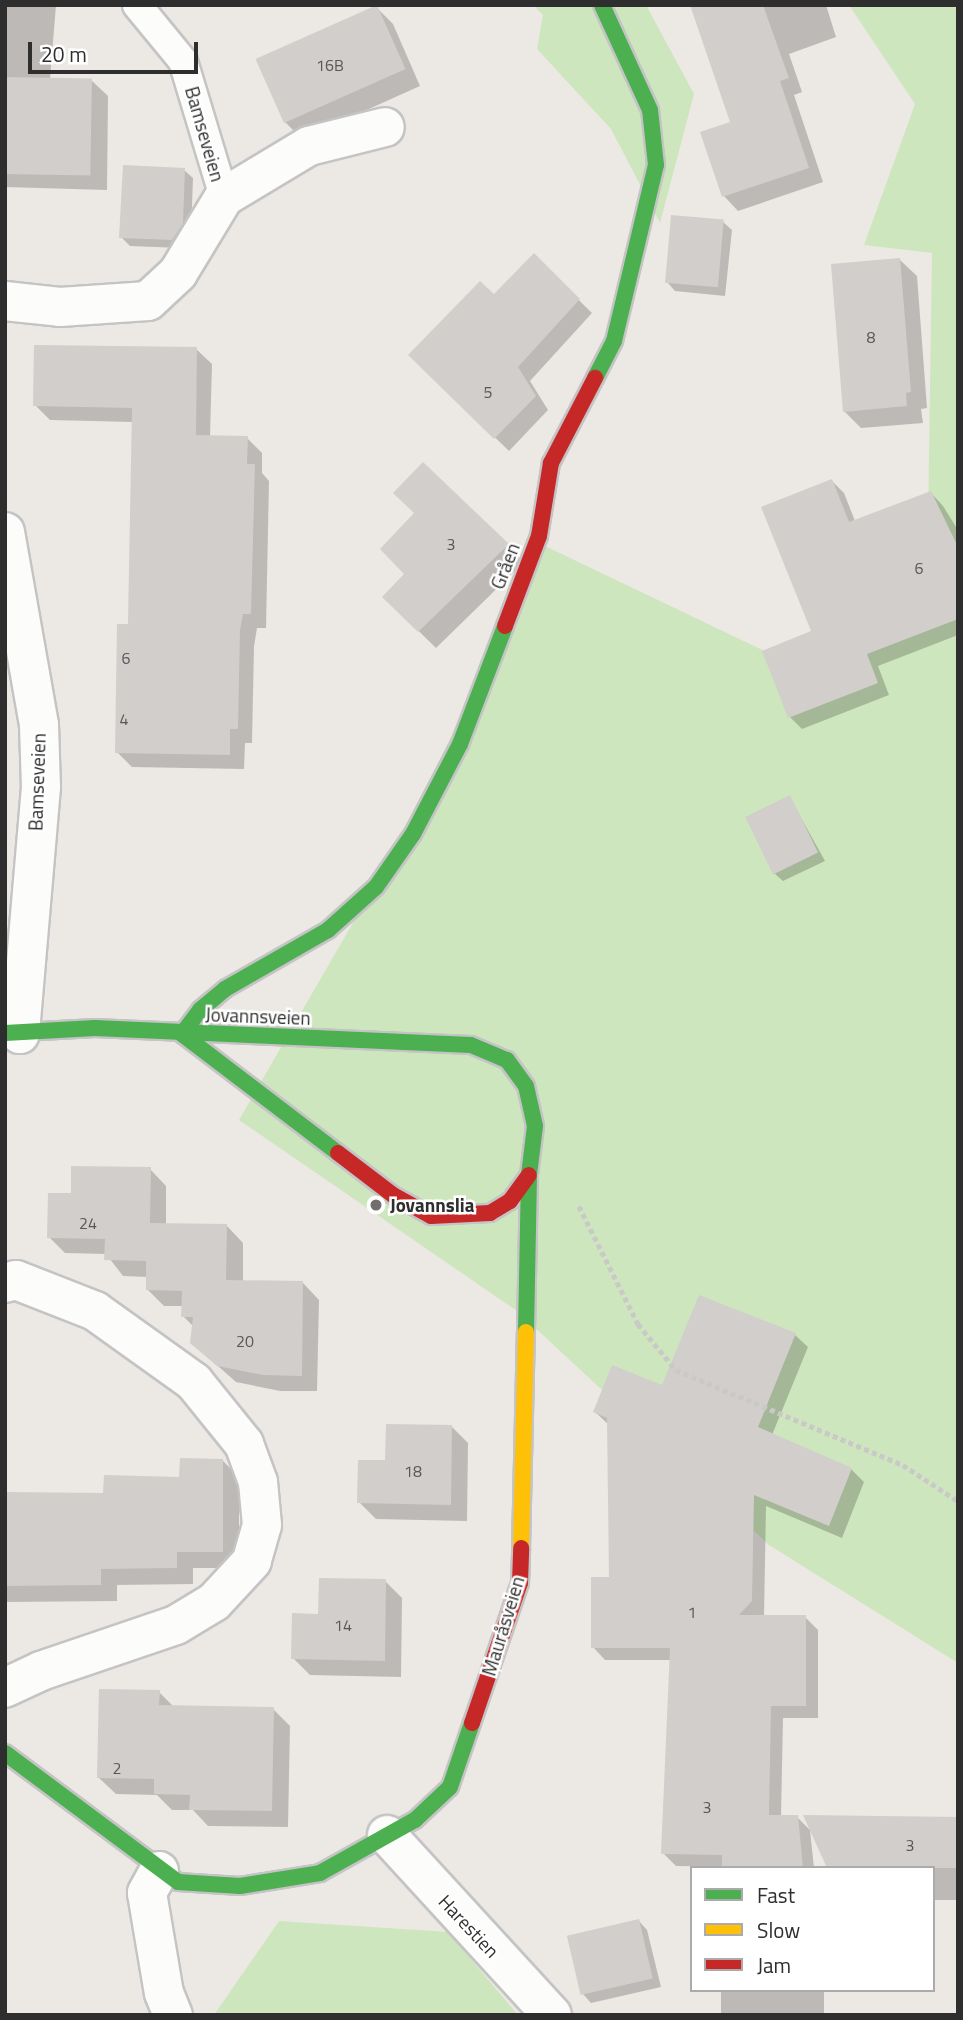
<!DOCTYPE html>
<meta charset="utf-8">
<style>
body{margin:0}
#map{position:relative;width:963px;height:2020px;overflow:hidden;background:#ece8e4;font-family:"Titillium Web",sans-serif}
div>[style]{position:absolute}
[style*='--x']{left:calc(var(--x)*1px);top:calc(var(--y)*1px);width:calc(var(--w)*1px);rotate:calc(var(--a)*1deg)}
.green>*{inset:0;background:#cee6be}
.shadow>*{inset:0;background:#0003;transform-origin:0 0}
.building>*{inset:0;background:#d1cecb;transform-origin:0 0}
.path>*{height:4.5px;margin-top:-2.25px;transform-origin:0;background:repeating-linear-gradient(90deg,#c9c9c8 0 5px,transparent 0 8.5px)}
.roads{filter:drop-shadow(2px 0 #c5c4c5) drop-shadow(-2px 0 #c5c4c5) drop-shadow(0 2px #c5c4c5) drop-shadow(0 -2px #c5c4c5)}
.lane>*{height:28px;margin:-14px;padding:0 14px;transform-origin:14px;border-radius:14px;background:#fcfcfb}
.street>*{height:38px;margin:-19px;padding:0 19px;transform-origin:19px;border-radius:19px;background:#fcfcfb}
.fast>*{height:16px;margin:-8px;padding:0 8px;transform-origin:8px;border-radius:8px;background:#4caf50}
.slow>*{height:16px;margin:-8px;padding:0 8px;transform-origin:8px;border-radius:8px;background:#ffc107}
.jam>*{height:16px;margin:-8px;padding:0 8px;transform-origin:8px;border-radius:8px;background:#c62828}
.dots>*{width:19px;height:19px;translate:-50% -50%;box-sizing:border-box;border:4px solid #fff;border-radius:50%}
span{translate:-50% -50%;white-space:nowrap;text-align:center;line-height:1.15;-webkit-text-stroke:5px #fff;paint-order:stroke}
.number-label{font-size:16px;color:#585857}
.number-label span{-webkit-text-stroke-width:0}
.street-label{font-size:19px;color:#2e2e2e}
.poi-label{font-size:19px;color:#2e2e2e;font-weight:700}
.left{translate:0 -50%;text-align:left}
.frame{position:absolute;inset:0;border:7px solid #2e2e2e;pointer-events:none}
.legend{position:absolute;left:690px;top:1866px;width:245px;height:126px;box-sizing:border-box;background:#fff;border:2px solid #ababab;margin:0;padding:9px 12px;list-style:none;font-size:21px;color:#2e2e2e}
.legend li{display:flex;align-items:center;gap:14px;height:35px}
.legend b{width:35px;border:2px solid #ababab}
.scale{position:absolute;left:28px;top:42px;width:170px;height:32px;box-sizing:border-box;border:4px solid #2e2e2e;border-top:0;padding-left:9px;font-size:21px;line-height:24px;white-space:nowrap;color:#2e2e2e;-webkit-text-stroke:5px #fff;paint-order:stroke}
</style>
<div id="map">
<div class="green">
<i style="clip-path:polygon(533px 5px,646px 5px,694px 94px,660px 223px,611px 129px,537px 49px,543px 15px)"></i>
<i style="clip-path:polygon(849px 5px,958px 5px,958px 1663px,769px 1545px,517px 1311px,239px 1120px,395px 850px,545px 546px,781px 659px,927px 593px,932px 253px,864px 245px,915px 104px)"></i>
<i style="clip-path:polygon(279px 1921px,448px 1932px,518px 2015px,214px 2015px)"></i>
</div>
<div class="shadow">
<i style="clip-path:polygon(5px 5px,56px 5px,50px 79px,91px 80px,108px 96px,107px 190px,5px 187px)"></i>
<i style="clip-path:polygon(692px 5px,826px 5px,836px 37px,789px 54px,802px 92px,794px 95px,823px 182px,738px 211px,724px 196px,733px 123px)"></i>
<i style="clip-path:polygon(376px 7px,393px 24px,420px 86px,302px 139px,285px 122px)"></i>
<i style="clip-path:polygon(184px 170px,193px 178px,191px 232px,181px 248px,130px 246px,121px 237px)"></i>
<i style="clip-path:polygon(723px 222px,732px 230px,725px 296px,675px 291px,667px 282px)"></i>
<i style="clip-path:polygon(534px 256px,592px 313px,530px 381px,548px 410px,509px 451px,410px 355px,494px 296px)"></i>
<i style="clip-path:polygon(900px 260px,917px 276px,927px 408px,921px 409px,923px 423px,861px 428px,844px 411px)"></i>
<i style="clip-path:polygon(196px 349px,212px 364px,210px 437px,247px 438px,262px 453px,262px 473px,269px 481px,266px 628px,257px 628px,254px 646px,252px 743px,245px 743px,244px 769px,132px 767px,117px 752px,130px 626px,133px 422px,50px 420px,35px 405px)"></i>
<i style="clip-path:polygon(832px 481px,844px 493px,855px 521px,931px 493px,943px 506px,958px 530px,958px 635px,878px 666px,889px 695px,802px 729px,790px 717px,814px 632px)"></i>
<i style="clip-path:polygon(507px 545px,524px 562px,436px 648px,384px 597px,407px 574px)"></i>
<i style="clip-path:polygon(790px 798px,825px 861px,783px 881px,774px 873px)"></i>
<i style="clip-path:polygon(150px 1169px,166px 1186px,166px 1225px,227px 1226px,243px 1243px,243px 1282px,303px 1283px,319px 1300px,317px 1391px,280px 1391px,236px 1382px,192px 1343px,194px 1327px,183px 1316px,183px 1306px,164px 1306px,147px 1289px,148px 1277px,123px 1276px,106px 1254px,65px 1253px,49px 1237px,72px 1195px)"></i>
<i style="clip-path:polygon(795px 1335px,808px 1347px,772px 1435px,851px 1469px,864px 1482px,842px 1538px,766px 1506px,764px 1617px,805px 1617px,818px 1630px,818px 1718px,783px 1718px,781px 1817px,797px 1817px,810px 1830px,814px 1868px,676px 1866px,663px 1853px,672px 1660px,605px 1660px,593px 1647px,611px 1579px,609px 1425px,595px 1412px)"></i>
<i style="clip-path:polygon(452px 1427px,468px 1443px,467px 1521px,376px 1519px,359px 1502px,387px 1462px)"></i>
<i style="clip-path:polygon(222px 1460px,239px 1477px,239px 1568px,193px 1568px,193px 1584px,117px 1585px,117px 1601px,5px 1602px,5px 1494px,105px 1495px,181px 1479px)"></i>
<i style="clip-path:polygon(385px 1581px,402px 1598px,401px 1677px,310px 1675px,293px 1658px,320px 1616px)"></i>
<i style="clip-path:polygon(159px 1692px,174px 1707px,273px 1709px,290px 1726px,288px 1827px,208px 1826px,193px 1810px,172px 1810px,157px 1795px,116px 1794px,99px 1778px)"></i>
<i style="clip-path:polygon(958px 1818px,958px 1900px,933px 1900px,933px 1868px)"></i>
<i style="clip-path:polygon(639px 1921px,647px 1930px,661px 1987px,591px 2003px,583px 1994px)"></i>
<i style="left:721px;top:1990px;width:103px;height:25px"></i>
</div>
<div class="building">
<i style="left:377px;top:5px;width:70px;height:133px;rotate:66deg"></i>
<i style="clip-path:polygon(690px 5px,763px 5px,789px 78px,780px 81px,809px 168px,722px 197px,700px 132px,730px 122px)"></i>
<i style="left:5px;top:77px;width:87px;height:97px;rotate:1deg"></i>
<i style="clip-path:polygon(123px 165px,185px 168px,183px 223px,172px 240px,119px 238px)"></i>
<i style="left:671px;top:215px;width:53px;height:68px;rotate:5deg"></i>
<i style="clip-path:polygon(534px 253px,580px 299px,518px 367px,536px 396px,494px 439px,408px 355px,480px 281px,494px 294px)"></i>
<i style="clip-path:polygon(900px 258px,911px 392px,906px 393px,907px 406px,843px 412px,831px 264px)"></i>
<i style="clip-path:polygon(34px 345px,197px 347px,196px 435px,248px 436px,247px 464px,255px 464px,251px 614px,243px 614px,240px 630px,238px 729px,230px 729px,230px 755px,115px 753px,117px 624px,128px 624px,132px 408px,33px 406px)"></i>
<i style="clip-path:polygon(423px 462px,509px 544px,418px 632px,382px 597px,404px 574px,380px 549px,414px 513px,393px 493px)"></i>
<i style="clip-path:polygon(832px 479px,849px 522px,931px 491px,958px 547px,958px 619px,867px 654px,878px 683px,788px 718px,762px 651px,811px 631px,761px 507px)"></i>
<i style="left:790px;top:795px;width:64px;height:50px;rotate:64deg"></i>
<i style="clip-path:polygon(71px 1166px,151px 1167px,150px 1223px,227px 1224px,226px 1280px,303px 1281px,302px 1376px,263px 1375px,217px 1366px,190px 1343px,193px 1317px,181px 1317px,182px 1291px,146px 1290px,146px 1261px,104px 1260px,105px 1239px,47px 1238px,48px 1193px,71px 1193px)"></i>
<i style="clip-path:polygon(699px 1295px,796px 1333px,758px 1427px,852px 1468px,829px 1526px,754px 1495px,752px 1601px,739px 1615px,806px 1615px,806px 1706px,771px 1706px,769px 1815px,798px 1815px,803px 1868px,722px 1868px,722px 1855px,661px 1854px,670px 1648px,591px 1648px,591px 1577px,609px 1577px,607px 1418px,593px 1412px,612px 1365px,662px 1385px)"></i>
<i style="clip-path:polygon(386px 1424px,452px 1425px,451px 1505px,357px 1503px,358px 1460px,385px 1460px)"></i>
<i style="clip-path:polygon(180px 1458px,223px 1459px,223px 1552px,177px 1552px,177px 1568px,101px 1569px,101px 1585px,5px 1586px,5px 1492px,103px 1493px,104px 1475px,179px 1477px)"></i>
<i style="clip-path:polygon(319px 1578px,386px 1579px,385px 1661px,291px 1659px,292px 1613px,318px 1614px)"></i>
<i style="clip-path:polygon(99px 1689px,160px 1690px,159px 1705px,274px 1707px,272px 1811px,189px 1810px,190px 1795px,154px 1794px,154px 1779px,97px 1778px)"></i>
<i style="clip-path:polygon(803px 1815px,958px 1817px,958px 1868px,827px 1868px)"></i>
<i style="left:639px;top:1919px;width:61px;height:74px;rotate:77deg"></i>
</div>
<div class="path">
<i style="--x:579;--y:1206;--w:132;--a:63.4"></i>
<i style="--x:638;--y:1324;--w:60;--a:50.4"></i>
<i style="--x:676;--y:1370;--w:246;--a:22.7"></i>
<i style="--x:903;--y:1465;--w:66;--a:33.2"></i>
</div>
<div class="roads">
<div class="lane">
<i style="--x:137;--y:5;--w:72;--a:50.6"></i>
<i style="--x:183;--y:61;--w:142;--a:73.2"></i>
</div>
<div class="street">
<i style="--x:5;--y:301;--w:55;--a:6.2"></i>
<i style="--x:60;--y:307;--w:88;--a:-3.9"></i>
<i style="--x:148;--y:301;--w:41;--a:-43"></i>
<i style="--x:178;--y:273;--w:89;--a:-58.8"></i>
<i style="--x:224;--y:197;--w:99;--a:-31"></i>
<i style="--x:309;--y:146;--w:78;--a:-14"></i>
<i style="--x:5;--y:532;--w:196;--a:80"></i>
<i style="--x:39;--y:725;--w:62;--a:88.2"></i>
<i style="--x:41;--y:787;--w:248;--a:94.9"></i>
<i style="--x:5;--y:1283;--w:11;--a:-15"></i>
<i style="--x:16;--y:1280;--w:85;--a:21.4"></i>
<i style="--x:95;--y:1311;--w:122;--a:35.6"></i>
<i style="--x:194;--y:1382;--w:80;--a:51.1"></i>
<i style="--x:244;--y:1444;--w:40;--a:69.8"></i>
<i style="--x:258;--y:1482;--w:43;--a:84.7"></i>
<i style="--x:262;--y:1525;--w:37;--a:106"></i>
<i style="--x:252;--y:1561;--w:56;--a:132.8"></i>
<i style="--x:214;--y:1602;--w:44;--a:148.8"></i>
<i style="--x:176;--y:1625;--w:143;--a:161.2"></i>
<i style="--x:41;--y:1671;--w:40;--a:155"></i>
<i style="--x:387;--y:1835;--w:244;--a:47.5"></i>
<i style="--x:159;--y:1871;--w:25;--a:119"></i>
<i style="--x:147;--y:1893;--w:101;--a:80.4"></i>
<i style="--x:164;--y:1993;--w:24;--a:68"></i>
</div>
<div class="fast">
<i style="--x:595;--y:378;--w:42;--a:-62.8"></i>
<i style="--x:614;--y:341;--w:181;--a:-76.6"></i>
<i style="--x:656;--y:165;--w:55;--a:-96.2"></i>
<i style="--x:650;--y:110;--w:115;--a:-114.6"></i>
<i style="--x:5;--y:1033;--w:90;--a:-3.2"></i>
<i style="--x:95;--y:1028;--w:376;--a:2.6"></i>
<i style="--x:471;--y:1045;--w:39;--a:23"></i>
<i style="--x:507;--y:1060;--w:32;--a:54"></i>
<i style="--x:526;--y:1086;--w:41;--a:77.3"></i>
<i style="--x:535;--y:1126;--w:49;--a:97"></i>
<i style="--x:529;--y:1175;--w:157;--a:91.1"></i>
<i style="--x:338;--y:1153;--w:196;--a:-142.7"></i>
<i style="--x:182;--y:1034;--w:30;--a:-53"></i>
<i style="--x:200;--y:1010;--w:33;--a:-40"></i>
<i style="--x:225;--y:989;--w:119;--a:-29.8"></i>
<i style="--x:328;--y:930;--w:64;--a:-41.9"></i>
<i style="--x:376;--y:887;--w:65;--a:-55.1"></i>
<i style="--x:413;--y:834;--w:102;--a:-62.4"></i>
<i style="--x:460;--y:744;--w:126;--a:-69.1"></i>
<i style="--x:5;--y:1753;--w:216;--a:36.7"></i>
<i style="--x:178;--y:1882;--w:62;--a:3.7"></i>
<i style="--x:240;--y:1886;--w:81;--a:-9.2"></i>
<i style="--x:320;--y:1873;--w:109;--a:-29.2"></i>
<i style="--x:415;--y:1820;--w:48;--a:-43.3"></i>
<i style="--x:450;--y:1787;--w:68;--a:-71"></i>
</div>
<div class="slow">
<i style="--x:521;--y:1548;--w:216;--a:-88.7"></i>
</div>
<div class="jam">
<i style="--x:505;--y:626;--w:96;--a:-69.3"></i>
<i style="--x:539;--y:536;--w:74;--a:-80.7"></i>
<i style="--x:551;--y:463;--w:96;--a:-62.6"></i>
<i style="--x:338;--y:1153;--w:69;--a:37.4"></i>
<i style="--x:393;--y:1195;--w:43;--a:28.9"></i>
<i style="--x:431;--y:1216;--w:59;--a:-2.9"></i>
<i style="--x:490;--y:1213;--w:23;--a:-31"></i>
<i style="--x:510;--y:1201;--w:32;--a:-54"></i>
<i style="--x:472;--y:1723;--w:148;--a:-71.1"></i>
<i style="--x:520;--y:1583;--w:35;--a:-88"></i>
</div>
</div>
<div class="dots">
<i style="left:376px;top:1205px;background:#706f6e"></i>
</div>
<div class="number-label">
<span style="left:330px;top:65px">16B</span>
<span style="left:871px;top:337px">8</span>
<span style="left:488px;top:392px">5</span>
<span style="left:451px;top:544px">3</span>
<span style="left:919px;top:568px">6</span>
<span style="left:126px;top:658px">6</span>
<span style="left:124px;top:719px">4</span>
<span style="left:88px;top:1223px">24</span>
<span style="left:245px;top:1341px">20</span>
<span style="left:413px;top:1471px">18</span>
<span style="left:692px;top:1612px">1</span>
<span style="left:343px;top:1625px">14</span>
<span style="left:117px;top:1768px">2</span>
<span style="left:707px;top:1807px">3</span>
<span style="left:910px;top:1845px">3</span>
</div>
<div class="street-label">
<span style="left:205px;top:134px;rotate:74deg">Bamseveien</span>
<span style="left:505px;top:566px;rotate:-69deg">Gråen</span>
<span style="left:37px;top:782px;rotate:-88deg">Bamseveien</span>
<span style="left:258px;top:1016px;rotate:2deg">Jovannsveien</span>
<span style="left:503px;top:1626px;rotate:-73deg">Mauråsveien</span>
<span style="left:469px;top:1926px;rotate:47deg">Harestien</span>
</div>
<div class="poi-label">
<span class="left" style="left:390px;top:1205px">Jovannslia</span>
</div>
<div class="frame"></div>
<ul class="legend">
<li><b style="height:9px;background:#4caf50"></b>Fast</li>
<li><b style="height:9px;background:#ffc107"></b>Slow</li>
<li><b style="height:9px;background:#c62828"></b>Jam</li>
</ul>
<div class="scale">20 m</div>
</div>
